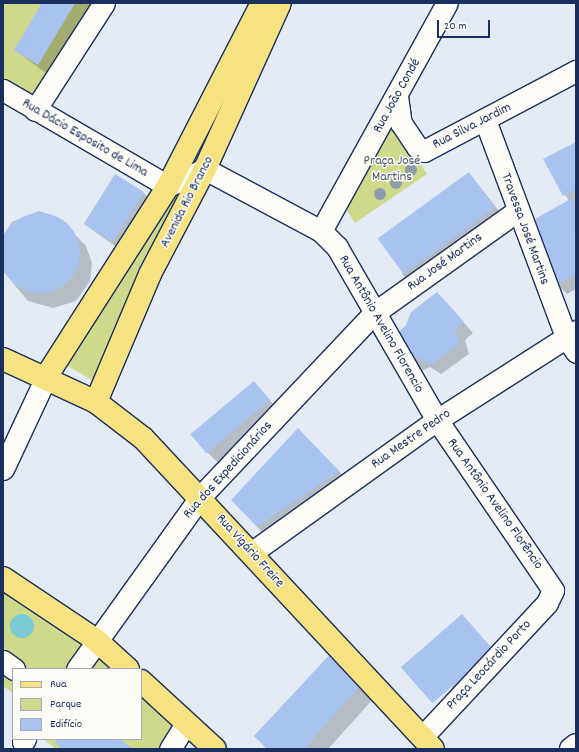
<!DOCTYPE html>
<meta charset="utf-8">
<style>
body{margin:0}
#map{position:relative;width:579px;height:752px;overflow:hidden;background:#e4ebf5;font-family:Dekko,sans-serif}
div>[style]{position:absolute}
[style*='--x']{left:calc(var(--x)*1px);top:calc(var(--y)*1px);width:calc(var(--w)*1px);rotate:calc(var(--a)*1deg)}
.green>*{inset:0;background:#ced98c}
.water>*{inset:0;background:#7acbd3}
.round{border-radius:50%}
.shadow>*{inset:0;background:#0003}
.building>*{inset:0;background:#a9c3f0;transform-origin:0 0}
.roads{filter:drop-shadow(1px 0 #1b2f5e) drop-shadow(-1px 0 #1b2f5e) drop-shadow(0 1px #1b2f5e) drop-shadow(0 -1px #1b2f5e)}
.street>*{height:21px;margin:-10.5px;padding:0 10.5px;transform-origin:10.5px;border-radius:10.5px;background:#fdfcf7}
.secondary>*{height:22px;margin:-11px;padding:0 11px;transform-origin:11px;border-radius:11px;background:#fdfcf7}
.primary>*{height:22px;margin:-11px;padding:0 11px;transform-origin:11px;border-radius:11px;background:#f7e281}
.trees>*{width:12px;height:12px;margin:-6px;border-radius:50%;background:#8e9ba9}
span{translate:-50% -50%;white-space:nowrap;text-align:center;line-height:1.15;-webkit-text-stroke:3px #fdfcf7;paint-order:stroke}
.street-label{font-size:14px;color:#1b2f5e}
.park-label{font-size:14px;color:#485a6a}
.frame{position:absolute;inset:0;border:4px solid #1b2f5e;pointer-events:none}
.legend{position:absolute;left:12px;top:668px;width:130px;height:72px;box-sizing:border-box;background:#fdfcf7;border:1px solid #a3aaba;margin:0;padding:5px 7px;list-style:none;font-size:12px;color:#1b2f5e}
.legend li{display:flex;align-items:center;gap:8px;height:20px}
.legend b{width:20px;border:1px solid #a3aaba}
.scale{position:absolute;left:437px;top:20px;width:53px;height:18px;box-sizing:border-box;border:2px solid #1b2f5e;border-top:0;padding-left:5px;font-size:12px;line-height:14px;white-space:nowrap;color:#1b2f5e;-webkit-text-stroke:3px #fdfcf7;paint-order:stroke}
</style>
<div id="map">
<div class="green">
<i style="clip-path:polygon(3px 3px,95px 3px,36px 98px,3px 79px)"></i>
<i style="clip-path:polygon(392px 120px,427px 174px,355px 223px,344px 206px)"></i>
<i style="clip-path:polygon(191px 183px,99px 384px,62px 363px,167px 196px)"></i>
<i style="clip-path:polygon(3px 585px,122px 669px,13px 669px,13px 693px,3px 686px)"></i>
<i style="clip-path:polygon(141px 687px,180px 724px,162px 749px,56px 749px,43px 739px,141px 739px)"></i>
</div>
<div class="water">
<i class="round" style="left:10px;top:614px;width:24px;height:24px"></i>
</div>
<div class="shadow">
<i style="clip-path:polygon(44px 3px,96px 3px,51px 77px,15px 50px)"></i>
<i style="clip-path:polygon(576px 143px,576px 289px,567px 294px,557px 284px,569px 201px,544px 160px)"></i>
<i style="clip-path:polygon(469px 173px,507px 221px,415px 287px,402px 274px)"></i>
<i style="clip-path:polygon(144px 193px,153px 203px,122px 251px,84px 224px)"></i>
<i style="clip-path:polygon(39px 211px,59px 218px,86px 246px,92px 263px,90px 281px,76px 301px,53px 308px,28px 301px,3px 271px,3px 236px,12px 222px)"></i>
<i style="clip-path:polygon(447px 303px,473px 333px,465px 340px,469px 354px,441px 374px,430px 367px,421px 371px,411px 361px)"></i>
<i style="clip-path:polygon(264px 393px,279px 411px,217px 462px,207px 452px)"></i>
<i style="clip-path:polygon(311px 442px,351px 484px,270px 540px,257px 527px)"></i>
<i style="clip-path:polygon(462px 616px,503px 660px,448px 715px)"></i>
<i style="clip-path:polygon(332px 653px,375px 697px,328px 749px,268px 749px)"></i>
</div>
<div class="building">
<i style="clip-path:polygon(42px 3px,75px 3px,38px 65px,14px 50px)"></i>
<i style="clip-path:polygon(576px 142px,576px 189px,563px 196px,543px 159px)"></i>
<i style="left:469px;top:172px;width:44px;height:113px;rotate:54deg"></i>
<i style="left:115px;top:174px;width:34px;height:59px;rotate:32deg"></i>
<i style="clip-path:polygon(574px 197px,576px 273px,557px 285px,535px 219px)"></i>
<i class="round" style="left:0;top:213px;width:80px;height:80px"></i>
<i style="clip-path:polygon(437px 292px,464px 322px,455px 329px,460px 344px,430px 365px,419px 357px,410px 362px,394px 337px,406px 325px,411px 312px)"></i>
<i style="left:254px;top:381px;width:25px;height:83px;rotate:50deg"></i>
<i style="clip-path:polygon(298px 428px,339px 471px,257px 527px,231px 500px)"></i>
<i style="left:462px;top:614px;width:48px;height:81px;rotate:49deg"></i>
<i style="clip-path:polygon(332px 652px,363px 683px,304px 749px,267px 749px,254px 736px)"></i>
<i style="clip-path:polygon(58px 739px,120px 739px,133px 749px,62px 749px,55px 743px)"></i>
</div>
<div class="roads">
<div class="street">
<i style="--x:3;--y:90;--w:191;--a:30.2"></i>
<i style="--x:168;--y:186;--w:41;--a:-24.7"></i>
<i style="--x:205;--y:169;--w:132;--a:28.1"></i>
<i style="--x:321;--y:231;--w:23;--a:45"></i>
<i style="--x:337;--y:247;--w:200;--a:60"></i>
<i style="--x:437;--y:420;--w:206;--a:55.7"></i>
<i style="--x:553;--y:590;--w:14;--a:115"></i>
<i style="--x:547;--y:603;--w:183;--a:133"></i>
<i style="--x:397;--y:96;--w:27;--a:82"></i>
<i style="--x:401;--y:123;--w:29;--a:56"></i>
<i style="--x:417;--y:147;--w:8;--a:30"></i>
<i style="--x:424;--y:151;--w:172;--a:-27.8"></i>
<i style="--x:35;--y:110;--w:127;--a:-57.2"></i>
<i style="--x:485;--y:120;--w:232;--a:69.5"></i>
<i style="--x:566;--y:337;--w:18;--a:56"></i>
<i style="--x:321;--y:231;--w:260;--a:-61.1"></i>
<i style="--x:3;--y:469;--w:102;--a:-64.9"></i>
<i style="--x:251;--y:553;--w:229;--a:-35.6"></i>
<i style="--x:437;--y:420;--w:165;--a:-32.6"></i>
<i style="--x:3;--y:661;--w:14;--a:36"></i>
<i style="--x:77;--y:669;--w:213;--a:-54.4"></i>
<i style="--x:201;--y:496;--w:252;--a:-46.6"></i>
<i style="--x:374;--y:313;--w:176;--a:-35.5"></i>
<i style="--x:23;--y:742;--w:4;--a:-56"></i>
<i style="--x:170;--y:749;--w:31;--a:-58"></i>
</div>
<div class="secondary">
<i style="--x:571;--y:749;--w:6;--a:-39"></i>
</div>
<div class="primary">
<i style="--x:3;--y:359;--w:102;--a:24.8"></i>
<i style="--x:96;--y:402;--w:59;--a:37.5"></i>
<i style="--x:143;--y:438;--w:425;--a:47"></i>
<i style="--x:46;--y:377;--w:227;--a:-57.4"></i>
<i style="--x:168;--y:186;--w:206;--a:-62.8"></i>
<i style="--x:96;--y:402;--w:139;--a:-67.1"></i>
<i style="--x:150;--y:274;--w:119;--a:-62.4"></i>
<i style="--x:205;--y:169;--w:182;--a:-65.7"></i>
<i style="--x:3;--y:578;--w:112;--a:33.7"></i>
<i style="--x:96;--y:640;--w:43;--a:42.2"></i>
<i style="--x:141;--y:681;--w:100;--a:42.6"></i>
</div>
</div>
<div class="trees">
<i style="left:411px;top:170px"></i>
<i style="left:396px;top:183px"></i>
<i style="left:380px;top:194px"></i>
</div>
<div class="street-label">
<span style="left:397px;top:96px;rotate:-61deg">Rua João Condé</span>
<span style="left:472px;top:126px;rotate:-27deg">Rua Silva Jardim</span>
<span style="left:85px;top:138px;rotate:30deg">Rua Dácio Esposito de Lima</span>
<span style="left:187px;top:202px;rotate:-63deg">Avenida Rio Branco</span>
<span style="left:525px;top:229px;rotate:70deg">Travessa José Martins</span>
<span style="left:445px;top:262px;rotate:-36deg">Rua José Martins</span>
<span style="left:381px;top:324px;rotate:60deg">Rua Antônio Avelino Florencio</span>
<span style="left:411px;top:439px;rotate:-35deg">Rua Mestre Pedro</span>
<span style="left:228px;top:470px;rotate:-48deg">Rua dos Expedicionários</span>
<span style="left:495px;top:504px;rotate:55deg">Rua Antônio Avelino Florêncio</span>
<span style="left:250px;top:551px;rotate:48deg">Rua Vigário Freire</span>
<span style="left:489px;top:665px;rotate:-47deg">Praça Leocárdio Porto</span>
</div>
<div class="park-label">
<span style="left:392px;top:169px">Praça José<br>Martins</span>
</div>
<div class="frame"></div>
<ul class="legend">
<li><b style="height:5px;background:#f7e281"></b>Rua</li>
<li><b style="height:11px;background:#ced98c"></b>Parque</li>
<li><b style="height:11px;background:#a9c3f0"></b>Edifício</li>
</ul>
<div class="scale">20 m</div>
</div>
